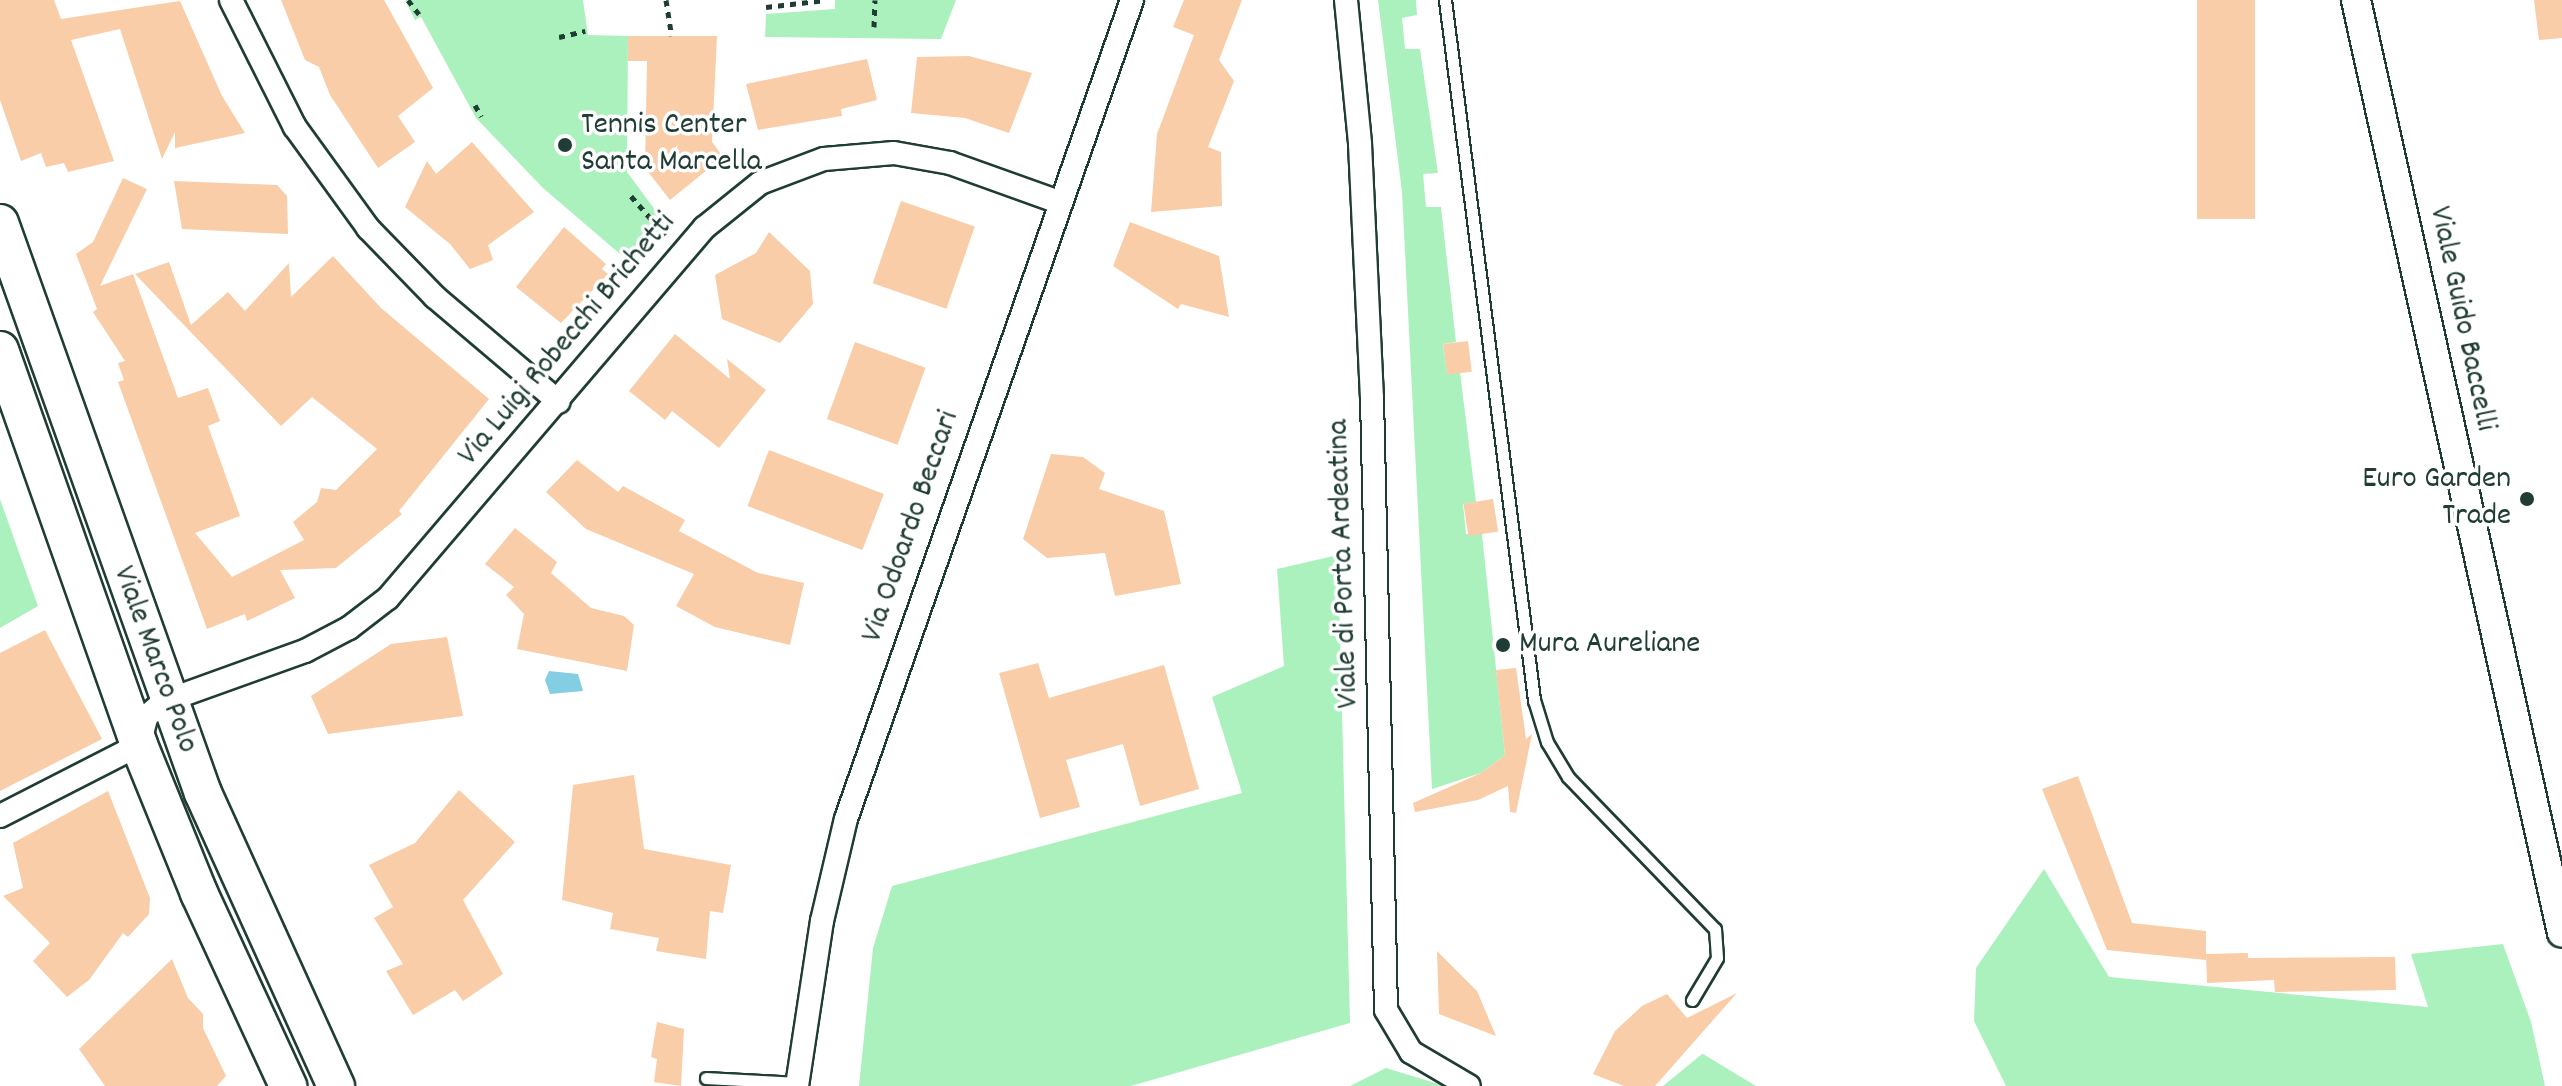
<!DOCTYPE html>
<style>
body{margin:0}
#map{position:relative;width:2562px;height:1086px;overflow:hidden;background:#fff;font-family:Dekko,sans-serif}
div>[style]{position:absolute}
[style*='--x']{left:calc(var(--x)*1px);top:calc(var(--y)*1px);width:calc(var(--w)*1px);rotate:calc(var(--a)*1deg)}
.green>*{inset:0;background:#abf1bd}
.water>*{inset:0;background:#84cee4}
.building>*{inset:0;background:#f8cda7;transform-origin:0 0}
.path>*{height:5px;margin-top:-2.5px;transform-origin:0;background:repeating-linear-gradient(90deg,#1f3d34 0 6px,transparent 0 12px)}
.roads{filter:drop-shadow(2px 0 #1f3d34) drop-shadow(-2px 0 #1f3d34) drop-shadow(0 2px #1f3d34) drop-shadow(0 -2px #1f3d34)}
.service>*{height:11px;margin:-5.5px;padding:0 5.5px;transform-origin:5.5px;border-radius:5.5px;background:#fff}
.minor>*{height:22px;margin:-11px;padding:0 11px;transform-origin:11px;border-radius:11px;background:#fff}
.tertiary>*{height:28px;margin:-14px;padding:0 14px;transform-origin:14px;border-radius:14px;background:#fff}
.primary>*{height:36px;margin:-18px;padding:0 18px;transform-origin:18px;border-radius:18px;background:#fff}
.dots>*{width:22px;height:22px;translate:-50% -50%;box-sizing:border-box;border:4px solid #fff;border-radius:50%}
span{translate:-50% -50%;white-space:nowrap;text-align:center;line-height:1.15;-webkit-text-stroke:7px #fff;paint-order:stroke}
.poi-label{font-size:32px;color:#1f3d34}
.left{translate:0 -50%;text-align:left}
.right{translate:-100% -50%;text-align:right}
.street-label{font-size:32px;color:#1f3d34}
</style>
<div id="map">
<div class="green">
<i style="clip-path:polygon(405px 0,583px 0,588px 35px,628px 36px,627px 172px,667px 226px,634px 266px,543px 188px,476px 118px,421px 17px,415px 20px)"></i>
<i style="clip-path:polygon(835px 0,956px 0,941px 39px,765px 37px,766px 14px,835px 9px)"></i>
<i style="clip-path:polygon(1378px 0,1416px 0,1417px 15px,1402px 18px,1405px 49px,1420px 49px,1438px 173px,1423px 174px,1426px 207px,1441px 207px,1456px 342px,1443px 344px,1447px 373px,1460px 372px,1476px 502px,1463px 504px,1466px 534px,1482px 534px,1505px 755px,1481px 773px,1432px 789px,1402px 192px)"></i>
<i style="clip-path:polygon(0 499px,38px 606px,0 628px)"></i>
<i style="clip-path:polygon(1338px 555px,1350px 1023px,1131px 1086px,859px 1086px,873px 948px,892px 886px,1242px 793px,1212px 697px,1284px 666px,1277px 569px)"></i>
<i style="clip-path:polygon(2044px 869px,2109px 977px,2428px 1007px,2411px 954px,2503px 944px,2531px 1022px,2545px 1086px,2006px 1086px,1974px 1021px,1976px 968px)"></i>
<i style="clip-path:polygon(1702px 1054px,1703px 1054px,1756px 1086px,1663px 1086px)"></i>
<i style="clip-path:polygon(1386px 1068px,1445px 1086px,1350px 1086px)"></i>
</div>
<div class="water">
<i style="clip-path:polygon(549px 671px,578px 674px,583px 691px,550px 694px,545px 680px)"></i>
</div>
<div class="building">
<i style="clip-path:polygon(0 0,54px 0,61px 19px,180px 1px,222px 96px,245px 133px,175px 148px,175px 132px,162px 159px,120px 29px,71px 40px,114px 161px,68px 172px,64px 163px,46px 167px,41px 153px,21px 161px,0 100px)"></i>
<i style="clip-path:polygon(281px 0,384px 0,433px 88px,398px 116px,415px 142px,378px 168px,330px 95px,319px 67px,305px 60px)"></i>
<i style="clip-path:polygon(1184px 0,1242px 0,1219px 60px,1234px 81px,1208px 147px,1221px 152px,1222px 206px,1151px 212px,1157px 134px,1194px 35px,1173px 27px)"></i>
<i style="left:2197px;top:0;width:58px;height:219px"></i>
<i style="clip-path:polygon(2534px 0,2562px 0,2562px 38px,2539px 40px)"></i>
<i style="clip-path:polygon(628px 36px,717px 36px,712px 142px,723px 157px,670px 200px,645px 168px,647px 61px,628px 61px)"></i>
<i style="clip-path:polygon(969px 56px,1032px 73px,1009px 133px,965px 118px,911px 113px,917px 57px)"></i>
<i style="clip-path:polygon(867px 59px,877px 100px,841px 109px,842px 116px,758px 130px,746px 84px)"></i>
<i style="clip-path:polygon(472px 142px,534px 212px,488px 245px,493px 260px,470px 269px,450px 244px,405px 207px,427px 161px,436px 174px)"></i>
<i style="clip-path:polygon(123px 178px,147px 189px,100px 286px,133px 274px,178px 398px,208px 388px,220px 421px,208px 426px,240px 516px,195px 533px,232px 577px,304px 540px,293px 522px,317px 502px,321px 488px,336px 490px,377px 449px,312px 397px,281px 426px,135px 274px,169px 262px,191px 325px,228px 292px,245px 311px,289px 263px,291px 297px,333px 256px,381px 308px,489px 399px,399px 511px,402px 514px,336px 568px,280px 570px,295px 598px,247px 621px,245px 614px,207px 629px,118px 382px,124px 380px,118px 363px,125px 361px,93px 312px,97px 309px,76px 254px,93px 242px)"></i>
<i style="clip-path:polygon(174px 181px,277px 185px,287px 196px,288px 234px,182px 229px)"></i>
<i style="left:901px;top:201px;width:78px;height:87px;rotate:19deg"></i>
<i style="clip-path:polygon(1130px 222px,1219px 256px,1229px 317px,1181px 304px,1178px 309px,1113px 266px)"></i>
<i style="clip-path:polygon(564px 227px,606px 264px,602px 269px,608px 274px,561px 323px,516px 287px)"></i>
<i style="clip-path:polygon(769px 232px,810px 271px,813px 304px,780px 343px,722px 319px,715px 275px,756px 253px)"></i>
<i style="clip-path:polygon(675px 334px,730px 379px,727px 359px,766px 390px,719px 448px,672px 411px,665px 420px,629px 391px)"></i>
<i style="left:1468px;top:341px;width:31px;height:25px;rotate:83deg"></i>
<i style="left:855px;top:342px;width:75px;height:82px;rotate:20deg"></i>
<i style="left:769px;top:450px;width:123px;height:60px;rotate:21deg"></i>
<i style="clip-path:polygon(1051px 454px,1083px 457px,1105px 473px,1099px 489px,1164px 511px,1181px 584px,1115px 596px,1105px 553px,1047px 558px,1023px 539px)"></i>
<i style="clip-path:polygon(577px 460px,618px 492px,623px 486px,685px 520px,679px 531px,758px 573px,804px 583px,790px 645px,715px 627px,676px 606px,694px 574px,586px 529px,546px 492px)"></i>
<i style="left:1493px;top:499px;width:33px;height:30px;rotate:81deg"></i>
<i style="clip-path:polygon(515px 528px,557px 562px,551px 573px,591px 608px,624px 616px,634px 625px,627px 671px,517px 649px,524px 614px,506px 595px,514px 587px,485px 564px)"></i>
<i style="clip-path:polygon(45px 630px,102px 739px,0 791px,0 653px)"></i>
<i style="clip-path:polygon(447px 637px,463px 716px,328px 734px,311px 696px,391px 644px)"></i>
<i style="clip-path:polygon(1038px 663px,1049px 698px,1164px 665px,1199px 789px,1140px 806px,1123px 744px,1066px 760px,1080px 807px,1040px 818px,999px 673px)"></i>
<i style="clip-path:polygon(1516px 668px,1526px 739px,1532px 734px,1516px 813px,1510px 812px,1508px 786px,1478px 800px,1415px 812px,1413px 803px,1481px 773px,1505px 755px,1496px 670px)"></i>
<i style="clip-path:polygon(634px 775px,644px 849px,731px 865px,723px 913px,710px 911px,706px 959px,656px 951px,659px 938px,610px 929px,613px 913px,562px 900px,573px 785px)"></i>
<i style="clip-path:polygon(2078px 776px,2132px 923px,2206px 931px,2206px 960px,2107px 950px,2042px 789px)"></i>
<i style="clip-path:polygon(459px 790px,515px 842px,463px 900px,503px 974px,463px 1001px,455px 990px,413px 1015px,386px 971px,403px 964px,374px 918px,393px 907px,369px 865px,415px 843px)"></i>
<i style="clip-path:polygon(108px 791px,150px 898px,149px 914px,128px 937px,123px 933px,89px 980px,67px 997px,33px 961px,50px 943px,3px 896px,23px 888px,13px 843px)"></i>
<i style="clip-path:polygon(1437px 951px,1477px 991px,1496px 1036px,1439px 1014px)"></i>
<i style="clip-path:polygon(2248px 953px,2248px 958px,2395px 957px,2396px 990px,2275px 992px,2274px 980px,2207px 983px,2206px 954px)"></i>
<i style="clip-path:polygon(172px 959px,188px 998px,203px 1014px,203px 1028px,226px 1076px,217px 1086px,105px 1086px,79px 1049px)"></i>
<i style="clip-path:polygon(1737px 993px,1655px 1086px,1624px 1086px,1593px 1074px,1615px 1031px,1642px 1006px,1667px 994px,1687px 1018px)"></i>
<i style="clip-path:polygon(657px 1022px,684px 1029px,681px 1086px,654px 1082px,657px 1059px,651px 1057px)"></i>
</div>
<div class="path">
<i style="--x:408;--y:0;--w:18;--a:52"></i>
<i style="--x:666;--y:0;--w:36;--a:81"></i>
<i style="--x:766;--y:7;--w:60;--a:-6.7"></i>
<i style="--x:874;--y:27;--w:27;--a:-88"></i>
<i style="--x:559;--y:37;--w:27;--a:-13"></i>
<i style="--x:475;--y:105;--w:13;--a:61"></i>
<i style="--x:631;--y:196;--w:52;--a:48.9"></i>
</div>
<div class="roads">
<div class="service">
<i style="--x:1445;--y:0;--w:706;--a:82.75"></i>
<i style="--x:1534;--y:700;--w:44;--a:72.8"></i>
<i style="--x:1547;--y:742;--w:41;--a:59"></i>
<i style="--x:1568;--y:777;--w:211;--a:46"></i>
<i style="--x:1715;--y:929;--w:29;--a:86"></i>
<i style="--x:1717;--y:958;--w:49;--a:120.8"></i>
<i style="--x:706;--y:1078;--w:92;--a:3.1"></i>
</div>
<div class="minor">
<i style="--x:231;--y:0;--w:142;--a:63.3"></i>
<i style="--x:295;--y:127;--w:125;--a:54.1"></i>
<i style="--x:368;--y:228;--w:96;--a:45.8"></i>
<i style="--x:435;--y:297;--w:162;--a:40.3"></i>
<i style="--x:1346;--y:0;--w:145;--a:84.4"></i>
<i style="--x:1360;--y:144;--w:254;--a:87.3"></i>
<i style="--x:1372;--y:398;--w:612;--a:88.69"></i>
<i style="--x:1386;--y:1010;--w:49;--a:59.2"></i>
<i style="--x:1411;--y:1052;--w:67;--a:30.4"></i>
<i style="--x:0;--y:816;--w:156;--a:-27.1"></i>
<i style="--x:139;--y:745;--w:30;--a:-75"></i>
<i style="--x:147;--y:716;--w:21;--a:-41"></i>
<i style="--x:163;--y:702;--w:151;--a:-19.8"></i>
<i style="--x:305;--y:651;--w:50;--a:-27.6"></i>
<i style="--x:349;--y:628;--w:49;--a:-37.6"></i>
<i style="--x:388;--y:598;--w:487;--a:-49.5"></i>
<i style="--x:704;--y:228;--w:72;--a:-38.8"></i>
<i style="--x:760;--y:183;--w:68;--a:-20.6"></i>
<i style="--x:824;--y:159;--w:70;--a:-4.9"></i>
<i style="--x:894;--y:153;--w:57;--a:10.1"></i>
<i style="--x:950;--y:163;--w:116;--a:19.7"></i>
<i style="--x:797;--y:1086;--w:167;--a:-81.4"></i>
<i style="--x:822;--y:921;--w:105;--a:-76.8"></i>
<i style="--x:846;--y:819;--w:868;--a:-70.75"></i>
</div>
<div class="tertiary">
<i style="--x:2356;--y:0;--w:955;--a:77.55"></i>
</div>
<div class="primary">
<i style="--x:0;--y:223;--w:605;--a:70.4"></i>
<i style="--x:203;--y:793;--w:322;--a:65.6"></i>
<i style="--x:0;--y:350;--w:419;--a:70.6"></i>
<i style="--x:139;--y:745;--w:160;--a:67.9"></i>
<i style="--x:199;--y:893;--w:213;--a:65.2"></i>
</div>
</div>
<div class="dots">
<i style="left:565px;top:145px;background:#1f3d34"></i>
<i style="left:2527px;top:499px;background:#1f3d34"></i>
<i style="left:1503px;top:645px;background:#1f3d34"></i>
</div>
<div class="poi-label">
<span class="left" style="left:581px;top:145px">Tennis Center<br>Santa Marcella</span>
<span class="right" style="left:2511px;top:499px">Euro Garden<br>Trade</span>
<span class="left" style="left:1519px;top:645px">Mura Aureliane</span>
</div>
<div class="street-label">
<span style="left:2461px;top:319px;rotate:78deg">Viale Guido Baccelli</span>
<span style="left:568px;top:340px;rotate:-50deg">Via Luigi Robecchi Brichetti</span>
<span style="left:912px;top:527px;rotate:-71deg">Via Odoardo Beccari</span>
<span style="left:1345px;top:564px;rotate:-92deg">Viale di Porta Ardeatina</span>
<span style="left:154px;top:660px;rotate:70deg">Viale Marco Polo</span>
</div>
</div>
